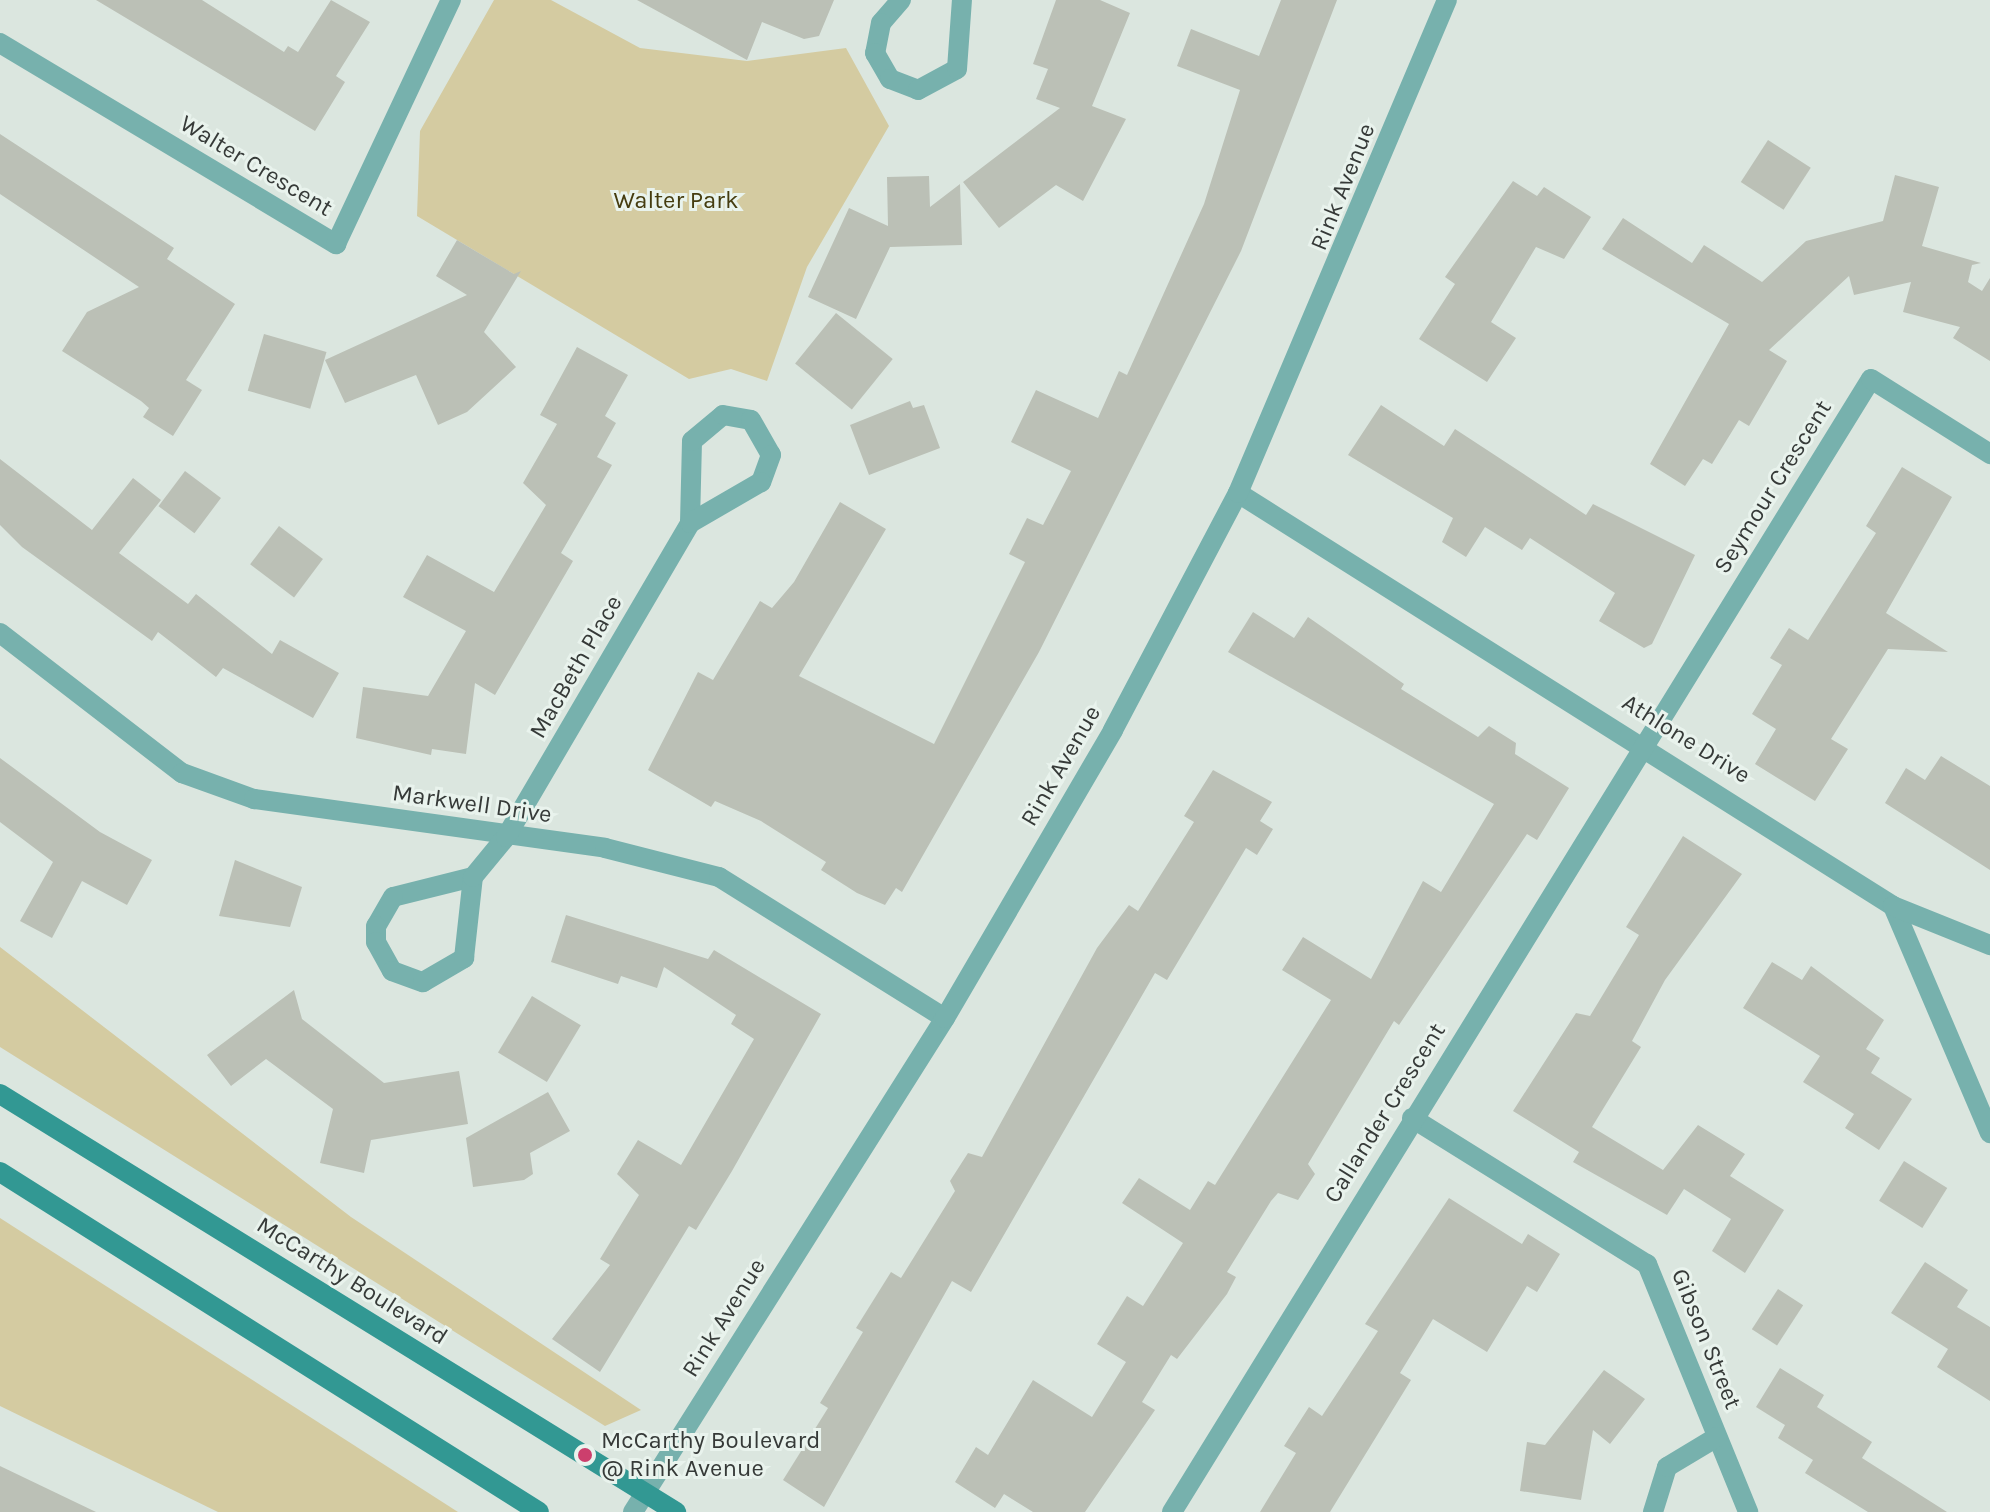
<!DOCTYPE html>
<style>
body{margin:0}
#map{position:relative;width:1990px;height:1512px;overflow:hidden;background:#dbe6df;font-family:Karla,sans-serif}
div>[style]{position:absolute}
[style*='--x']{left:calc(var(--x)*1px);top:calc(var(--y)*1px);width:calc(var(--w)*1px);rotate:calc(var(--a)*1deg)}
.green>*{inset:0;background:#d4cba1}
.building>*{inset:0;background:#bbc0b6;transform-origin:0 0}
.minor>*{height:20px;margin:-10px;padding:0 10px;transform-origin:10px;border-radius:10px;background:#77b1ad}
.tertiary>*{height:20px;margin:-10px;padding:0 10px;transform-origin:10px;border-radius:10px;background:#77b1ad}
.secondary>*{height:20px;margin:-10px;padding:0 10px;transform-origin:10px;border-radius:10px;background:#329893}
.dots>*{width:22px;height:22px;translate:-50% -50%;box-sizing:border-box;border:4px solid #e9f3ed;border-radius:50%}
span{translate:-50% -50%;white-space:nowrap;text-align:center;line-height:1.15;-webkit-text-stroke:6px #e9f3ed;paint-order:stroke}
.street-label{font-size:24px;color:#363a38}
.park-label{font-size:24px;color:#453c0f}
.poi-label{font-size:24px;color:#363a38}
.left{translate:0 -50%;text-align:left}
</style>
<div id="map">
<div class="green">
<i style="clip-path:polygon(494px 0,551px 0,640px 48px,747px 61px,846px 48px,889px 126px,807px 267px,767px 381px,731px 369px,689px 379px,417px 216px,420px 131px)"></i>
<i style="clip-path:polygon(0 947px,351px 1217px,641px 1410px,605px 1426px,0 1047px)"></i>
<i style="clip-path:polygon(0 1218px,458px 1512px,218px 1512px,0 1406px)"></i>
</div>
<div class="building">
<i style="clip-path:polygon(96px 0,202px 0,284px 52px,288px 46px,298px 52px,331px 0,370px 22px,336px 76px,345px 82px,315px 131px)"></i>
<i style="clip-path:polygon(637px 0,834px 0,819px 36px,804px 39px,762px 22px,747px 60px)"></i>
<i style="clip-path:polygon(1056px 0,1100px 0,1130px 13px,1092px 106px,1126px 119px,1083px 201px,1056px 185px,999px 228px,963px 182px,1060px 108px,1036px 99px,1048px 69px,1033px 64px)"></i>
<i style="clip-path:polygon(1281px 0,1337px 0,1241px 251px,1039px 652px,902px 892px,896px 888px,885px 905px,857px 893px,821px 870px,826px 862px,761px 821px,715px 801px,711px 807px,648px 770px,698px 672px,713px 680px,760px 601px,772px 608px,794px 582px,840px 502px,886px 529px,799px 676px,934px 744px,1025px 562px,1009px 554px,1027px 518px,1043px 525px,1071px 471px,1011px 442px,1036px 390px,1098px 418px,1119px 371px,1127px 375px,1204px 204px,1240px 90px,1177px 66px,1191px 29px,1259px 56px)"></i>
<i style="clip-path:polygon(0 134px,174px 248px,167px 259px,235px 304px,186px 380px,202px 390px,173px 436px,143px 417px,149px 408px,141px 401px,62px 351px,87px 312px,139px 287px,0 194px)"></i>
<i style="left:1768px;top:140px;width:51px;height:50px;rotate:33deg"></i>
<i style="clip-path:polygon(1895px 175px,1939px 187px,1922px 246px,1981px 263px,1972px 265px,1968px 282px,1982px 291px,1990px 278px,1990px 361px,1953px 338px,1960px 327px,1903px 312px,1911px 282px,1854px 295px,1849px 276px,1769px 350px,1787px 361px,1749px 426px,1739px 420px,1712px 464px,1703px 459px,1685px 486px,1650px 464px,1729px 324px,1602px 249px,1623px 218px,1692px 263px,1704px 245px,1762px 282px,1806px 241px,1883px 221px)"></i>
<i style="clip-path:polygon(929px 176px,930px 207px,960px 184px,962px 245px,890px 247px,856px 319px,808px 297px,849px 208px,888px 226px,887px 177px)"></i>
<i style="clip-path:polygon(1513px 181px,1537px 196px,1544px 187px,1591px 217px,1564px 259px,1536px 247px,1491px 322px,1516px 338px,1487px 382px,1419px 339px,1455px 284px,1445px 277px)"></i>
<i style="clip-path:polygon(457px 240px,514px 274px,521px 271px,484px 332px,516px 367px,467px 412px,438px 425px,416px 375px,345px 403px,325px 360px,467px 295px,436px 276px)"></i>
<i style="left:836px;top:313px;width:73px;height:65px;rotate:39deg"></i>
<i style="left:264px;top:334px;width:65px;height:59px;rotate:16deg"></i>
<i style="clip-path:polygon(577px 347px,628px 375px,605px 416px,616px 423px,597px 457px,612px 465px,561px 553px,573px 561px,495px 695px,475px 683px,466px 754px,432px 749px,431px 755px,356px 738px,363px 687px,428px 696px,466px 631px,403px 597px,427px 555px,494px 592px,546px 505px,523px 483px,557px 424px,540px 415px)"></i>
<i style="clip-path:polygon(910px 401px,913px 408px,924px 405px,940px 448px,869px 475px,850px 425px)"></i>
<i style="clip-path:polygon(1381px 405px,1444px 446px,1455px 429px,1586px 515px,1593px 504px,1695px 555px,1652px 644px,1644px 648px,1599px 621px,1615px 593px,1530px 538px,1522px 550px,1485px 527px,1466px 557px,1442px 542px,1453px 518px,1348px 455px)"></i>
<i style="clip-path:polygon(0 459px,92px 530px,133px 478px,161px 500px,119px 553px,188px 604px,196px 594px,272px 654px,280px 640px,339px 673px,313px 718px,223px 668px,216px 677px,158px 632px,152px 641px,22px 547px,0 525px)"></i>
<i style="clip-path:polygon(1902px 467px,1952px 497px,1886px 613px,1948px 652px,1888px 649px,1831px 739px,1848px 749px,1815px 801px,1755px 764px,1776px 729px,1752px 714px,1782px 665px,1770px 658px,1789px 628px,1808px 640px,1876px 533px,1866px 526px)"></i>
<i style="left:185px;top:471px;width:45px;height:44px;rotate:37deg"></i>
<i style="left:279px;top:526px;width:55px;height:48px;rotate:37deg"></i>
<i style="clip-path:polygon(1253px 612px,1294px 638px,1308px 617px,1404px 684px,1401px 689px,1478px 737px,1489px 726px,1516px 743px,1515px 754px,1569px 788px,1537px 840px,1527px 834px,1399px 1025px,1394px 1021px,1308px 1164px,1315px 1174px,1298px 1200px,1278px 1193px,1271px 1201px,1227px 1272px,1236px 1277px,1227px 1294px,1177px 1359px,1171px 1355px,1142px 1402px,1155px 1410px,1085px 1512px,1033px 1512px,1004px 1494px,995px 1508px,955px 1482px,976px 1447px,988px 1455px,1033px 1380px,1092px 1417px,1126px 1362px,1097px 1344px,1127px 1296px,1143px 1306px,1183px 1243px,1122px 1203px,1139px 1178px,1190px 1210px,1208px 1181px,1215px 1185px,1331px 1000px,1282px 970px,1303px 937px,1371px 979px,1423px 881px,1441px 892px,1494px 804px,1228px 652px)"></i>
<i style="clip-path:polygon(1941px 756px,1990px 786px,1990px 870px,1885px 803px,1906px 768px,1925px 780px)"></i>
<i style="clip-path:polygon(0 758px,100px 832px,152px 860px,127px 905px,82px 881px,52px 938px,20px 921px,53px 862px,0 822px)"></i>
<i style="clip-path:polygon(1213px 770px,1272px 802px,1260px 821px,1273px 829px,1257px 855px,1246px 848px,1167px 980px,1155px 973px,971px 1292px,952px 1281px,824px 1507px,783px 1480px,828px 1408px,820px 1403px,863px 1332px,856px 1328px,891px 1272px,901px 1278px,955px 1191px,950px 1181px,968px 1153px,982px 1157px,1097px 948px,1129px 905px,1138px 911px,1194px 822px,1184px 816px)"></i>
<i style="clip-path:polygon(1683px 836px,1742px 874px,1665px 980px,1632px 1041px,1641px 1047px,1592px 1127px,1663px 1170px,1698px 1125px,1745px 1154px,1730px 1176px,1784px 1210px,1745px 1273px,1712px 1251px,1731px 1219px,1684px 1189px,1667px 1215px,1573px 1162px,1579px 1152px,1513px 1111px,1576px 1013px,1590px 1016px,1639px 935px,1626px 927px)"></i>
<i style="clip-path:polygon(235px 860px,302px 887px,290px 927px,219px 916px)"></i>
<i style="clip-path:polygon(566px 915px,708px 959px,714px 950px,821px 1014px,732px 1171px,696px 1230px,689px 1226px,600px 1372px,552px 1339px,610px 1265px,600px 1259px,639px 1195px,617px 1174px,638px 1140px,681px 1165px,754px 1039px,731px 1024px,736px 1015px,664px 967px,657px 988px,621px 976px,618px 984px,551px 962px)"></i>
<i style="clip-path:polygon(1772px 962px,1802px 980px,1811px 966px,1884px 1020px,1866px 1049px,1880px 1058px,1871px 1073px,1912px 1099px,1879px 1150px,1845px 1128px,1854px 1114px,1803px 1082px,1820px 1056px,1743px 1008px)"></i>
<i style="clip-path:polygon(294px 990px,302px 1019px,384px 1083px,459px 1071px,468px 1124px,371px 1140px,364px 1173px,320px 1163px,333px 1109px,266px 1059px,231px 1086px,207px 1055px)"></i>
<i style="left:532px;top:996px;width:57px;height:66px;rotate:31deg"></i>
<i style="clip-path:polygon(548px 1092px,570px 1131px,530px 1153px,533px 1174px,524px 1180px,473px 1187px,466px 1138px)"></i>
<i style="left:1904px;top:1161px;width:51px;height:47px;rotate:32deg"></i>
<i style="clip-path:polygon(1449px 1198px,1522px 1244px,1528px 1234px,1560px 1254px,1537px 1292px,1527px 1286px,1487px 1352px,1433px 1319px,1400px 1373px,1411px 1380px,1330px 1512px,1260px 1512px,1296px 1453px,1284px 1446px,1309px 1407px,1322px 1416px,1378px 1331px,1365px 1324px)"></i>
<i style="clip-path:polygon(1925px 1262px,1968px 1290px,1957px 1307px,1990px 1327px,1990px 1401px,1937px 1367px,1948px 1349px,1891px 1313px)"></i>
<i style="left:1778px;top:1289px;width:30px;height:48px;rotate:33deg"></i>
<i style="clip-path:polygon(1780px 1368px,1824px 1395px,1817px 1407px,1872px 1442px,1862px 1458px,1947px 1512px,1868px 1512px,1805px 1473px,1813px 1460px,1778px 1438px,1785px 1425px,1756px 1407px)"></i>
<i style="clip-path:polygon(1604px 1370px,1645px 1399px,1610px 1444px,1593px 1430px,1581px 1500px,1520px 1491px,1527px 1442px,1545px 1445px)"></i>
<i style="clip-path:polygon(0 1466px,96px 1512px,0 1512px)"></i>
</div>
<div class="minor">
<i style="--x:901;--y:0;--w:30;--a:131"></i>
<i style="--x:881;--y:23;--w:31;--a:101"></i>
<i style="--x:875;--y:53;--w:30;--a:60"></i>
<i style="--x:890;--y:79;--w:30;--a:21"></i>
<i style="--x:918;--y:90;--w:44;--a:-28.3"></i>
<i style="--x:957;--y:69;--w:69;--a:-85.9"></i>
<i style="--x:0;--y:43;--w:392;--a:30.9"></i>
<i style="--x:336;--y:244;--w:270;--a:-64.8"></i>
<i style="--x:1238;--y:493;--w:774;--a:32.23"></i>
<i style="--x:1893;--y:906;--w:247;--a:66.9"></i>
<i style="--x:0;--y:633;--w:230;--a:37.6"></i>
<i style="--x:182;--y:773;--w:77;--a:19.9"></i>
<i style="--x:254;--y:799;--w:354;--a:7.9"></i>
<i style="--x:605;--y:848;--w:118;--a:14.3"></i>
<i style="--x:719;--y:877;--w:266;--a:32"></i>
<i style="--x:473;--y:877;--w:82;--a:166"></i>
<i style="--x:393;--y:897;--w:34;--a:120"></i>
<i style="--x:376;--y:926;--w:16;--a:90"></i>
<i style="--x:376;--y:942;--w:33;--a:61"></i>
<i style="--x:392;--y:971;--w:33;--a:20"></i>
<i style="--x:423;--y:982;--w:48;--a:-30.3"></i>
<i style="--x:464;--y:958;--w:81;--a:-83.7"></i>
<i style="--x:473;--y:877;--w:52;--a:-50.5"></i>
<i style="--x:506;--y:837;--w:364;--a:-59.6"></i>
<i style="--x:690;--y:523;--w:82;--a:-88.6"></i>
<i style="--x:692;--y:441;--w:40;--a:-40"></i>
<i style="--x:723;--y:415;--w:28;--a:10"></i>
<i style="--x:751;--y:420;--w:40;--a:60.3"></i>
<i style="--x:771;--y:455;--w:29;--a:110"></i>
<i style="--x:761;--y:482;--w:82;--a:150"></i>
<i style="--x:1893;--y:906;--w:105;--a:21.9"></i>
<i style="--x:1412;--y:1118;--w:277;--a:31.9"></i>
<i style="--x:1647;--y:1264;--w:268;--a:67.8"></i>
<i style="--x:1172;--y:1512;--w:1331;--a:-58.33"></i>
<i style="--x:1871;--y:379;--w:141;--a:32.2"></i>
<i style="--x:1653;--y:1512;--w:47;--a:-72.7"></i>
<i style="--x:1667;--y:1467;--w:58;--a:-31"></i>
</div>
<div class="tertiary">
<i style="--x:633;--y:1512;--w:584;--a:-57.72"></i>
<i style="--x:945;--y:1018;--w:333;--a:-59.7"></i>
<i style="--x:1113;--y:730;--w:268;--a:-62.2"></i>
<i style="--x:1238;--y:493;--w:535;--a:-67.03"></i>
</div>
<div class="secondary">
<i style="--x:0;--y:1094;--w:795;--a:31.73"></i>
<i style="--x:0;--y:1172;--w:637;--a:32.24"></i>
</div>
<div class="dots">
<i style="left:585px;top:1455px;background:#cc3f6d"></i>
</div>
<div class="street-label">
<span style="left:256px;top:166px;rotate:31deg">Walter Crescent</span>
<span style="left:1343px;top:187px;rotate:-68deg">Rink Avenue</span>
<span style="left:1773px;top:487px;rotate:-58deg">Seymour Crescent</span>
<span style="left:576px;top:667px;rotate:-60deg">MacBeth Place</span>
<span style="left:1686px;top:739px;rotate:32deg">Athlone Drive</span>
<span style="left:1061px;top:766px;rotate:-60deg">Rink Avenue</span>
<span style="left:472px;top:804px;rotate:8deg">Markwell Drive</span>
<span style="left:1385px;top:1113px;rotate:-58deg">Callander Crescent</span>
<span style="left:352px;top:1281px;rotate:32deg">McCarthy Boulevard</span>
<span style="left:724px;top:1318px;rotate:-58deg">Rink Avenue</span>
<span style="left:1706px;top:1339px;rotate:68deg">Gibson Street</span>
</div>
<div class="park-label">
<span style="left:676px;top:201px">Walter Park</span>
</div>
<div class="poi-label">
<span class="left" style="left:601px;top:1455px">McCarthy Boulevard<br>@ Rink Avenue</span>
</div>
</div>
